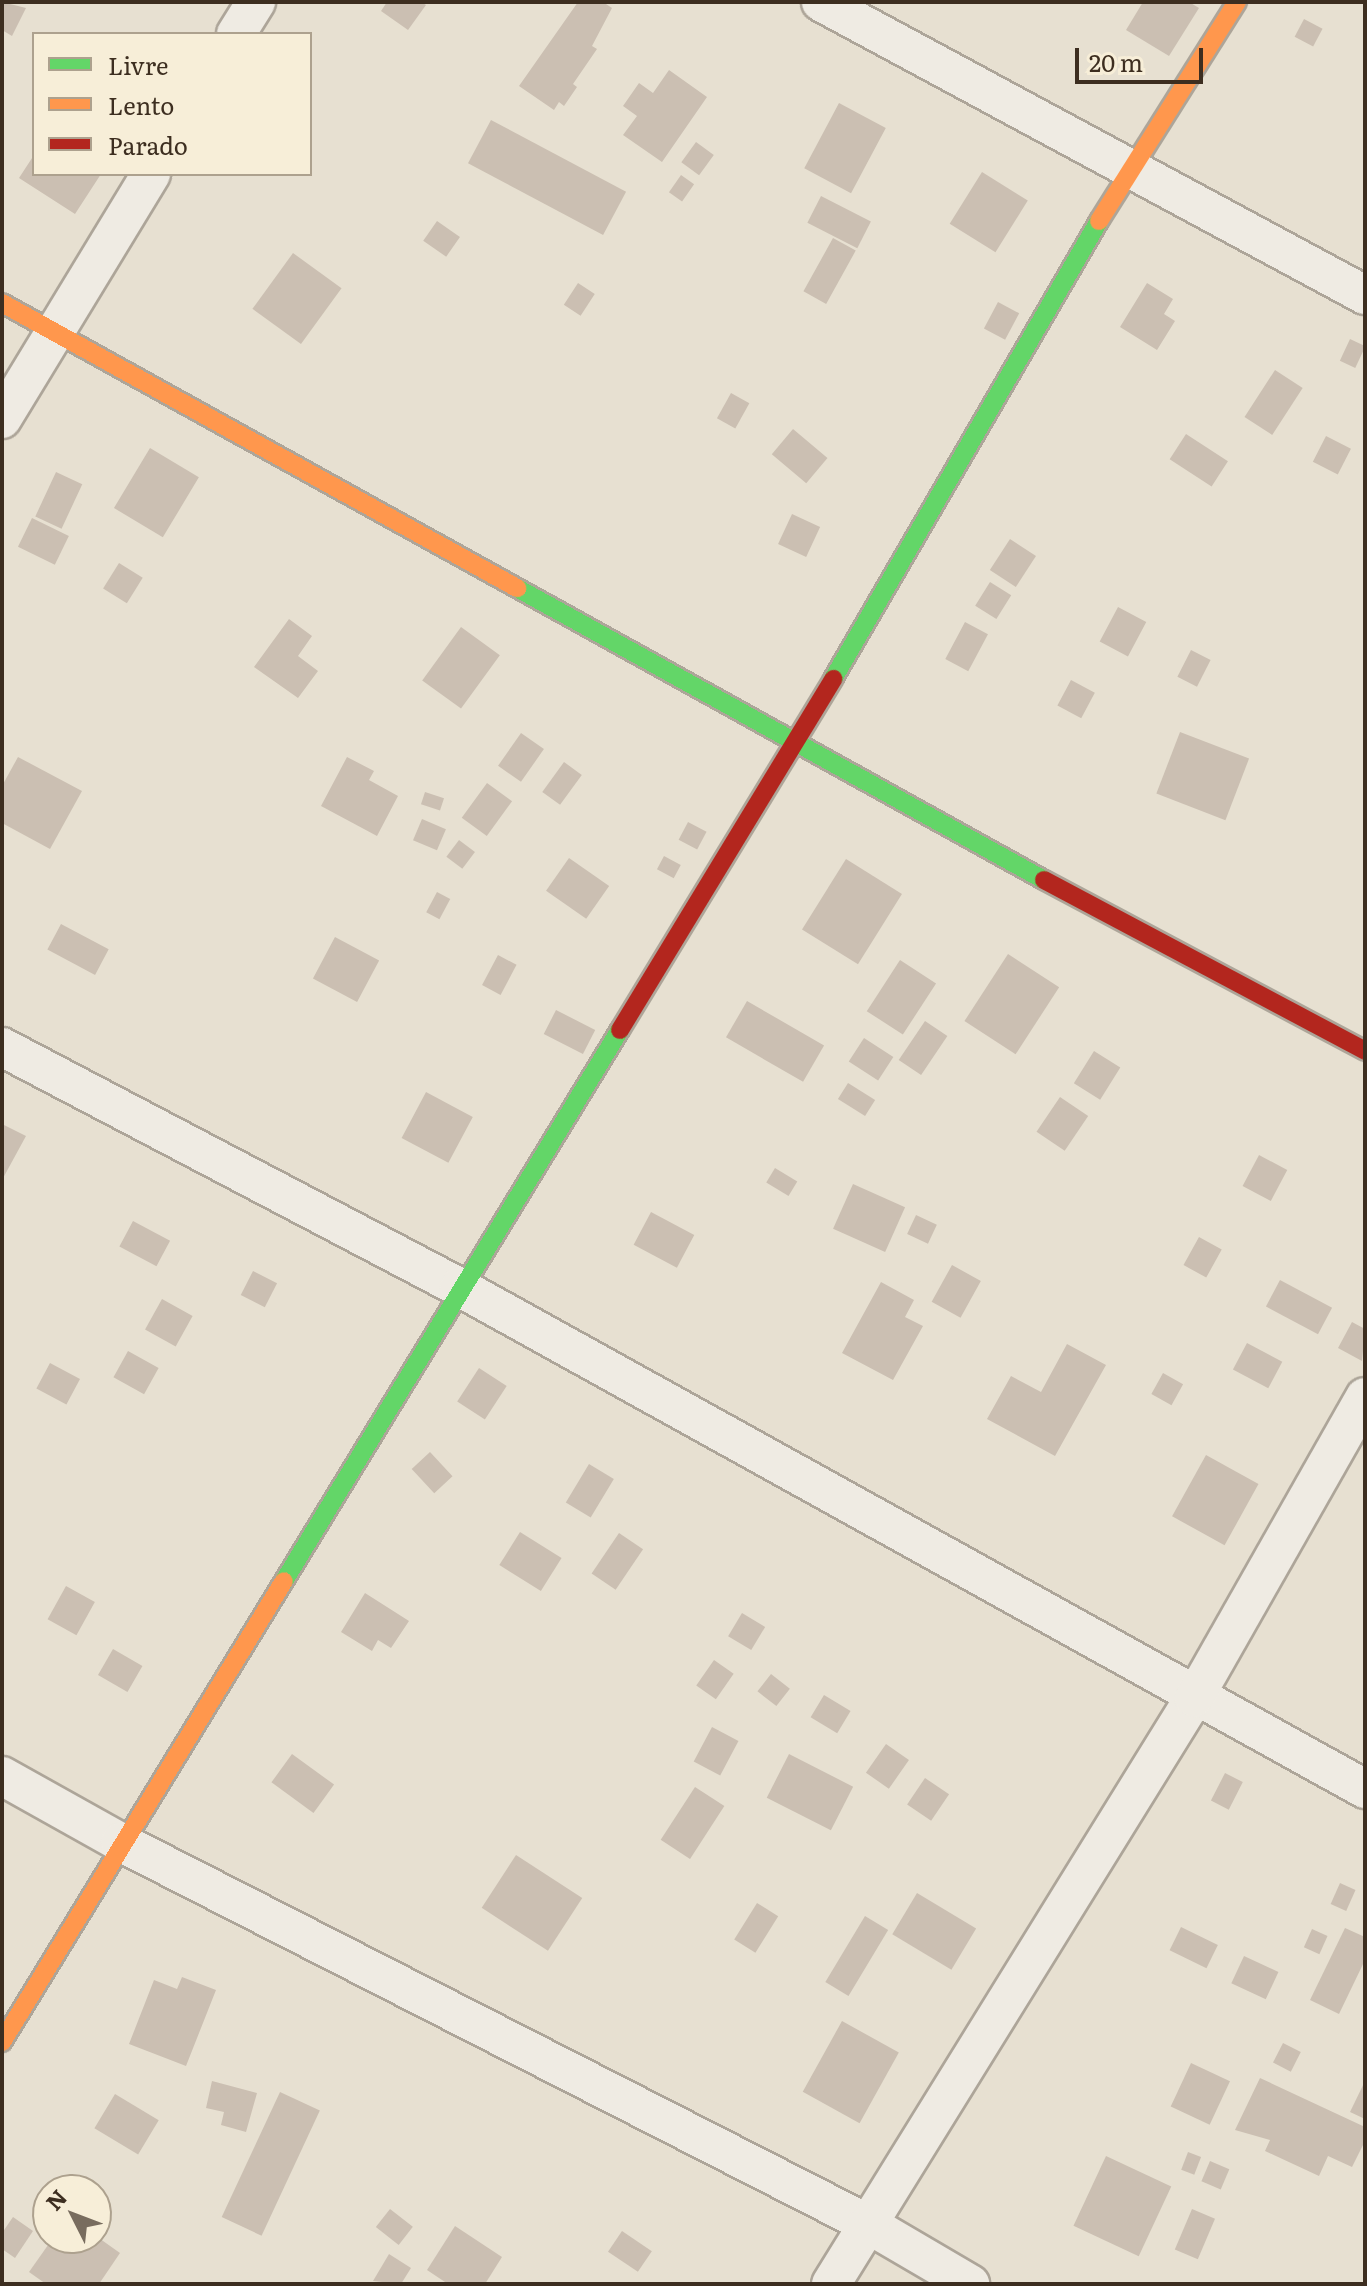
<!DOCTYPE html>
<style>
body{margin:0}
#map{position:relative;width:1367px;height:2286px;overflow:hidden;background:#e7e0d1;font-family:Literata,serif}
div>[style]{position:absolute}
[style*='--x']{left:calc(var(--x)*1px);top:calc(var(--y)*1px);width:calc(var(--w)*1px);rotate:calc(var(--a)*1deg)}
.building>*{inset:0;background:#cbbfb2;transform-origin:0 0}
.roads{filter:drop-shadow(2px 0 #ada599) drop-shadow(-2px 0 #ada599) drop-shadow(0 2px #ada599) drop-shadow(0 -2px #ada599)}
.street>*{height:38px;margin:-19px;padding:0 19px;transform-origin:19px;border-radius:19px;background:#efebe3}
.fast>*{height:18px;margin:-9px;padding:0 9px;transform-origin:9px;border-radius:9px;background:#63d668}
.slow>*{height:18px;margin:-9px;padding:0 9px;transform-origin:9px;border-radius:9px;background:#ff974d}
.jam>*{height:18px;margin:-9px;padding:0 9px;transform-origin:9px;border-radius:9px;background:#b3261e}
span{translate:-50% -50%;white-space:nowrap;text-align:center;line-height:1.15;-webkit-text-stroke:7px #f7eed8;paint-order:stroke}
.frame{position:absolute;inset:0;border:4px solid #3d2e20;pointer-events:none}
.legend{position:absolute;left:32px;top:32px;width:280px;height:144px;box-sizing:border-box;background:#f7eed8;border:2px solid #ada18e;margin:0;padding:10px 14px;list-style:none;font-size:24px;color:#3d2e20}
.legend li{display:flex;align-items:center;gap:16px;height:40px}
.legend b{width:40px;border:2px solid #ada18e}
.north{position:absolute;left:32px;top:2174px;width:80px;height:80px;box-sizing:border-box;background:#f7eed8;border:2px solid #ada18e;border-radius:50%;rotate:312deg;font-size:22px;font-weight:700;line-height:32px;text-align:center;color:#3d2e20}
.north::after{content:'';display:block;margin:auto;width:28px;height:36px;background:#786c5e;clip-path:polygon(50% 0,100% 100%,50% 72%,0 100%)}
.scale{position:absolute;left:1075px;top:48px;width:128px;height:36px;box-sizing:border-box;border:4px solid #3d2e20;border-top:0;padding-left:10px;font-size:24px;line-height:28px;white-space:nowrap;color:#3d2e20;-webkit-text-stroke:6px #f7eed8;paint-order:stroke}
</style>
<div id="map">
<div class="building">
<i style="clip-path:polygon(2px 2px,26px 8px,12px 36px,2px 30px)"></i>
<i style="clip-path:polygon(387px 2px,421px 2px,426px 5px,408px 30px,381px 11px)"></i>
<i style="clip-path:polygon(578px 2px,603px 2px,612px 8px,592px 46px,597px 49px,573px 84px,577px 87px,564px 106px,559px 102px,554px 110px,519px 86px)"></i>
<i style="clip-path:polygon(1143px 2px,1189px 2px,1199px 8px,1169px 56px,1126px 30px)"></i>
<i style="left:1304px;top:19px;width:21px;height:20px;rotate:28deg"></i>
<i style="clip-path:polygon(669px 70px,707px 97px,662px 162px,623px 135px,637px 116px,623px 106px,639px 83px,653px 93px)"></i>
<i style="left:839px;top:103px;width:53px;height:74px;rotate:28deg"></i>
<i style="left:491px;top:120px;width:153px;height:49px;rotate:28deg"></i>
<i style="left:696px;top:142px;width:22px;height:25px;rotate:36deg"></i>
<i style="clip-path:polygon(34px 155px,34px 174px,101px 174px,75px 214px,19px 178px)"></i>
<i style="left:982px;top:172px;width:54px;height:61px;rotate:32deg"></i>
<i style="left:681px;top:175px;width:16px;height:21px;rotate:35deg"></i>
<i style="left:821px;top:196px;width:56px;height:30px;rotate:27deg"></i>
<i style="left:437px;top:221px;width:28px;height:24px;rotate:35deg"></i>
<i style="left:833px;top:238px;width:26px;height:61px;rotate:29deg"></i>
<i style="left:293px;top:253px;width:60px;height:69px;rotate:36deg"></i>
<i style="left:578px;top:283px;width:20px;height:26px;rotate:33deg"></i>
<i style="clip-path:polygon(1147px 283px,1173px 299px,1164px 314px,1175px 321px,1157px 350px,1120px 327px)"></i>
<i style="left:998px;top:302px;width:24px;height:30px;rotate:28deg"></i>
<i style="left:1350px;top:339px;width:17px;height:24px;rotate:25deg"></i>
<i style="left:1275px;top:370px;width:33px;height:56px;rotate:33deg"></i>
<i style="left:731px;top:393px;width:21px;height:29px;rotate:29deg"></i>
<i style="left:793px;top:429px;width:45px;height:33px;rotate:40deg"></i>
<i style="left:1186px;top:434px;width:50px;height:30px;rotate:33deg"></i>
<i style="left:1326px;top:436px;width:28px;height:29px;rotate:27deg"></i>
<i style="left:150px;top:448px;width:57px;height:70px;rotate:31deg"></i>
<i style="left:56px;top:472px;width:29px;height:49px;rotate:25deg"></i>
<i style="left:792px;top:514px;width:31px;height:33px;rotate:25deg"></i>
<i style="left:32px;top:518px;width:41px;height:32px;rotate:26deg"></i>
<i style="left:1010px;top:539px;width:31px;height:37px;rotate:33deg"></i>
<i style="left:119px;top:563px;width:28px;height:30px;rotate:32deg"></i>
<i style="left:990px;top:582px;width:25px;height:28px;rotate:32deg"></i>
<i style="left:1118px;top:607px;width:32px;height:39px;rotate:28deg"></i>
<i style="clip-path:polygon(289px 619px,312px 636px,298px 656px,318px 671px,298px 698px,254px 667px)"></i>
<i style="left:965px;top:622px;width:26px;height:42px;rotate:28deg"></i>
<i style="left:461px;top:627px;width:48px;height:66px;rotate:36deg"></i>
<i style="left:1191px;top:650px;width:22px;height:30px;rotate:27deg"></i>
<i style="left:1071px;top:680px;width:27px;height:29px;rotate:28deg"></i>
<i style="left:1180px;top:732px;width:74px;height:66px;rotate:21deg"></i>
<i style="left:521px;top:733px;width:28px;height:40px;rotate:35deg"></i>
<i style="clip-path:polygon(18px 757px,82px 791px,50px 849px,2px 823px,2px 786px)"></i>
<i style="clip-path:polygon(347px 757px,374px 771px,369px 780px,398px 796px,377px 836px,321px 806px)"></i>
<i style="left:564px;top:762px;width:22px;height:37px;rotate:36deg"></i>
<i style="left:487px;top:783px;width:31px;height:43px;rotate:36deg"></i>
<i style="left:425px;top:792px;width:20px;height:13px;rotate:18deg"></i>
<i style="left:422px;top:819px;width:26px;height:23px;rotate:23deg"></i>
<i style="left:688px;top:822px;width:21px;height:20px;rotate:28deg"></i>
<i style="left:459px;top:840px;width:20px;height:21px;rotate:37deg"></i>
<i style="left:664px;top:856px;width:19px;height:15px;rotate:28deg"></i>
<i style="left:569px;top:858px;width:49px;height:40px;rotate:35deg"></i>
<i style="left:846px;top:859px;width:66px;height:83px;rotate:32deg"></i>
<i style="left:437px;top:892px;width:15px;height:23px;rotate:28deg"></i>
<i style="left:61px;top:924px;width:54px;height:29px;rotate:28deg"></i>
<i style="left:335px;top:937px;width:50px;height:47px;rotate:28deg"></i>
<i style="left:1008px;top:954px;width:61px;height:80px;rotate:33deg"></i>
<i style="left:498px;top:955px;width:21px;height:34px;rotate:28deg"></i>
<i style="left:900px;top:960px;width:43px;height:61px;rotate:33deg"></i>
<i style="left:747px;top:1001px;width:89px;height:42px;rotate:30deg"></i>
<i style="left:556px;top:1010px;width:44px;height:27px;rotate:27deg"></i>
<i style="left:925px;top:1021px;width:27px;height:47px;rotate:34deg"></i>
<i style="left:864px;top:1038px;width:35px;height:28px;rotate:33deg"></i>
<i style="left:1094px;top:1051px;width:31px;height:38px;rotate:32deg"></i>
<i style="left:848px;top:1083px;width:32px;height:19px;rotate:32deg"></i>
<i style="left:426px;top:1092px;width:53px;height:52px;rotate:28deg"></i>
<i style="left:1060px;top:1097px;width:34px;height:42px;rotate:34deg"></i>
<i style="clip-path:polygon(2px 1124px,26px 1136px,2px 1180px)"></i>
<i style="left:1259px;top:1155px;width:32px;height:35px;rotate:28deg"></i>
<i style="left:775px;top:1168px;width:26px;height:17px;rotate:31deg"></i>
<i style="left:853px;top:1184px;width:57px;height:49px;rotate:24deg"></i>
<i style="left:651px;top:1212px;width:49px;height:37px;rotate:28deg"></i>
<i style="left:916px;top:1215px;width:23px;height:21px;rotate:25deg"></i>
<i style="left:133px;top:1221px;width:42px;height:29px;rotate:28deg"></i>
<i style="left:1199px;top:1237px;width:26px;height:32px;rotate:29deg"></i>
<i style="left:952px;top:1265px;width:33px;height:42px;rotate:29deg"></i>
<i style="left:253px;top:1271px;width:27px;height:27px;rotate:27deg"></i>
<i style="left:1280px;top:1280px;width:59px;height:30px;rotate:28deg"></i>
<i style="clip-path:polygon(881px 1282px,914px 1300px,905px 1317px,923px 1326px,893px 1380px,842px 1353px)"></i>
<i style="left:162px;top:1299px;width:35px;height:35px;rotate:29deg"></i>
<i style="clip-path:polygon(1352px 1322px,1365px 1329px,1362px 1361px,1338px 1348px)"></i>
<i style="left:1247px;top:1343px;width:40px;height:30px;rotate:28deg"></i>
<i style="clip-path:polygon(1067px 1344px,1106px 1365px,1055px 1456px,987px 1419px,1011px 1376px,1041px 1392px)"></i>
<i style="left:128px;top:1351px;width:35px;height:30px;rotate:29deg"></i>
<i style="left:50px;top:1363px;width:34px;height:29px;rotate:28deg"></i>
<i style="left:479px;top:1368px;width:33px;height:40px;rotate:33deg"></i>
<i style="left:1163px;top:1373px;width:23px;height:24px;rotate:29deg"></i>
<i style="left:430px;top:1452px;width:33px;height:25px;rotate:47deg"></i>
<i style="left:1206px;top:1455px;width:60px;height:70px;rotate:29deg"></i>
<i style="left:589px;top:1464px;width:29px;height:45px;rotate:31deg"></i>
<i style="left:520px;top:1532px;width:49px;height:39px;rotate:32deg"></i>
<i style="left:619px;top:1533px;width:29px;height:49px;rotate:34deg"></i>
<i style="left:66px;top:1586px;width:33px;height:38px;rotate:29deg"></i>
<i style="clip-path:polygon(365px 1593px,409px 1621px,391px 1648px,378px 1640px,372px 1651px,341px 1632px)"></i>
<i style="left:742px;top:1613px;width:27px;height:27px;rotate:31deg"></i>
<i style="left:113px;top:1649px;width:34px;height:30px;rotate:30deg"></i>
<i style="left:714px;top:1660px;width:24px;height:31px;rotate:35deg"></i>
<i style="left:771px;top:1674px;width:24px;height:22px;rotate:38deg"></i>
<i style="left:824px;top:1695px;width:31px;height:26px;rotate:31deg"></i>
<i style="left:712px;top:1727px;width:30px;height:39px;rotate:28deg"></i>
<i style="left:886px;top:1744px;width:28px;height:35px;rotate:35deg"></i>
<i style="left:292px;top:1754px;width:52px;height:35px;rotate:36deg"></i>
<i style="left:789px;top:1754px;width:72px;height:49px;rotate:27deg"></i>
<i style="left:1225px;top:1773px;width:20px;height:31px;rotate:27deg"></i>
<i style="left:925px;top:1778px;width:29px;height:32px;rotate:34deg"></i>
<i style="left:695px;top:1787px;width:35px;height:63px;rotate:33deg"></i>
<i style="left:516px;top:1855px;width:79px;height:63px;rotate:33deg"></i>
<i style="left:1340px;top:1883px;width:17px;height:23px;rotate:24deg"></i>
<i style="left:917px;top:1893px;width:69px;height:48px;rotate:31deg"></i>
<i style="left:757px;top:1903px;width:25px;height:43px;rotate:32deg"></i>
<i style="left:865px;top:1916px;width:27px;height:77px;rotate:31deg"></i>
<i style="left:1181px;top:1927px;width:41px;height:26px;rotate:26deg"></i>
<i style="clip-path:polygon(1345px 1928px,1365px 1937px,1365px 1960px,1339px 2014px,1310px 2000px)"></i>
<i style="left:1312px;top:1929px;width:17px;height:20px;rotate:24deg"></i>
<i style="left:1244px;top:1956px;width:38px;height:30px;rotate:25deg"></i>
<i style="clip-path:polygon(182px 1977px,216px 1990px,186px 2066px,129px 2044px,154px 1980px,177px 1989px)"></i>
<i style="left:842px;top:2021px;width:65px;height:81px;rotate:29deg"></i>
<i style="left:1283px;top:2043px;width:20px;height:22px;rotate:27deg"></i>
<i style="left:1191px;top:2063px;width:43px;height:48px;rotate:25deg"></i>
<i style="clip-path:polygon(1260px 2078px,1365px 2127px,1365px 2141px,1352px 2167px,1328px 2156px,1319px 2176px,1265px 2151px,1270px 2140px,1235px 2130px)"></i>
<i style="clip-path:polygon(212px 2081px,257px 2093px,246px 2132px,221px 2125px,224px 2112px,206px 2108px)"></i>
<i style="clip-path:polygon(1365px 2081px,1365px 2119px,1350px 2112px)"></i>
<i style="left:280px;top:2092px;width:44px;height:138px;rotate:25deg"></i>
<i style="left:115px;top:2094px;width:51px;height:40px;rotate:31deg"></i>
<i style="left:1188px;top:2152px;width:14px;height:19px;rotate:21deg"></i>
<i style="left:1106px;top:2156px;width:72px;height:77px;rotate:25deg"></i>
<i style="left:1210px;top:2161px;width:21px;height:22px;rotate:23deg"></i>
<i style="left:390px;top:2209px;width:29px;height:23px;rotate:38deg"></i>
<i style="left:1192px;top:2209px;width:25px;height:44px;rotate:23deg"></i>
<i style="clip-path:polygon(13px 2217px,33px 2231px,15px 2258px,2px 2249px,2px 2233px)"></i>
<i style="clip-path:polygon(455px 2226px,502px 2257px,485px 2284px,448px 2284px,427px 2270px)"></i>
<i style="left:622px;top:2231px;width:36px;height:25px;rotate:34deg"></i>
<i style="clip-path:polygon(96px 2236px,120px 2253px,99px 2284px,46px 2284px,29px 2272px,53px 2238px)"></i>
<i style="clip-path:polygon(389px 2254px,411px 2268px,401px 2284px,373px 2281px)"></i>
</div>
<div class="roads">
<div class="street">
<i style="--x:821;--y:2;--w:618;--a:28.31"></i>
<i style="--x:236;--y:34;--w:38;--a:-58"></i>
<i style="--x:2;--y:419;--w:287;--a:-58.7"></i>
<i style="--x:2;--y:1047;--w:516;--a:27.71"></i>
<i style="--x:459;--y:1287;--w:1036;--a:28.99"></i>
<i style="--x:2;--y:1776;--w:135;--a:29.2"></i>
<i style="--x:120;--y:1842;--w:838;--a:27.05"></i>
<i style="--x:866;--y:2223;--w:121;--a:30.4"></i>
<i style="--x:831;--y:2284;--w:689;--a:-58.22"></i>
<i style="--x:1194;--y:1698;--w:346;--a:-60.4"></i>
</div>
<div class="fast">
<i style="--x:517;--y:588;--w:602;--a:28.99"></i>
<i style="--x:833;--y:679;--w:530;--a:-59.85"></i>
<i style="--x:284;--y:1581;--w:645;--a:-58.63"></i>
</div>
<div class="slow">
<i style="--x:1099;--y:221;--w:259;--a:-57.8"></i>
<i style="--x:2;--y:303;--w:589;--a:28.96"></i>
<i style="--x:2;--y:2042;--w:540;--a:-58.55"></i>
</div>
<div class="jam">
<i style="--x:1044;--y:880;--w:364;--a:28"></i>
<i style="--x:620;--y:1030;--w:411;--a:-58.7"></i>
</div>
</div>
<div class="frame"></div>
<ul class="legend">
<li><b style="height:10px;background:#63d668"></b>Livre</li>
<li><b style="height:10px;background:#ff974d"></b>Lento</li>
<li><b style="height:10px;background:#b3261e"></b>Parado</li>
</ul>
<div class="north">N</div>
<div class="scale">20 m</div>
</div>
